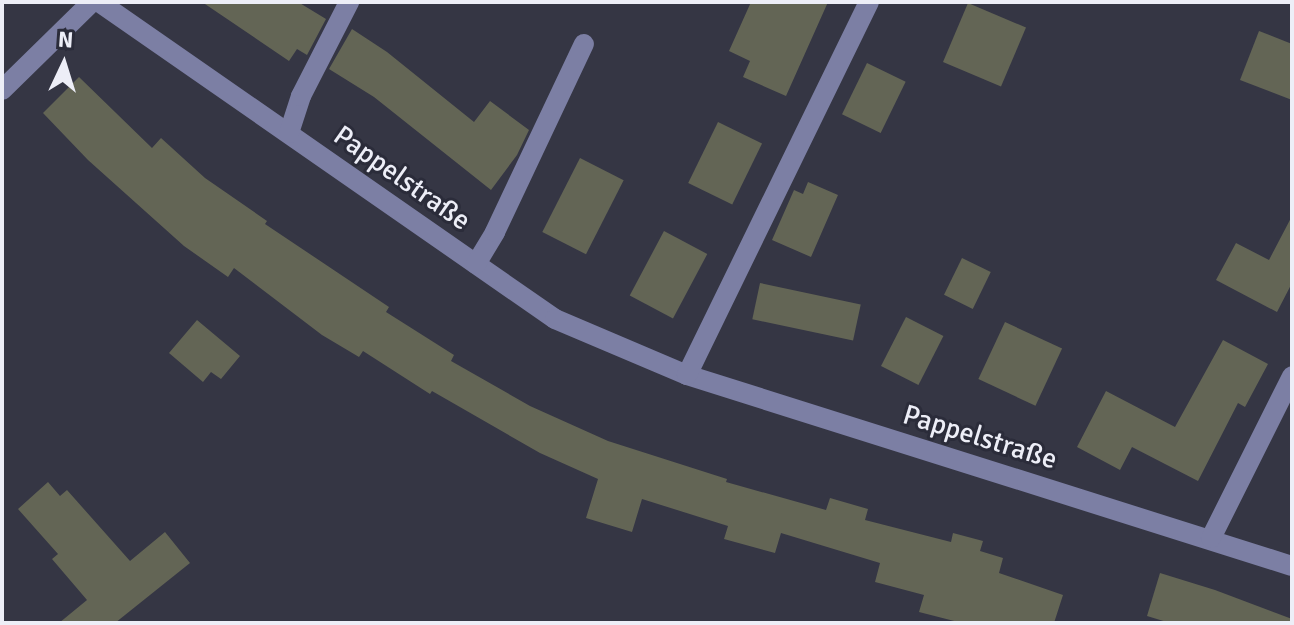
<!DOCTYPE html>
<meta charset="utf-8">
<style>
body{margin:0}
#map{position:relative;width:1294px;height:625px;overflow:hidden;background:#353644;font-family:Signika,sans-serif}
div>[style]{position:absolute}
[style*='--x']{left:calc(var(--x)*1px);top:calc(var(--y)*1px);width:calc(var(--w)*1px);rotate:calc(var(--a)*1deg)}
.building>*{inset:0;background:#636555;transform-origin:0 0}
.minor>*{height:20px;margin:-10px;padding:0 10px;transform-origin:10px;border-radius:10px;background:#7c7fa4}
span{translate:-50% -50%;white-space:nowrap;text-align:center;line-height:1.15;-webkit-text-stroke:6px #2b2c3a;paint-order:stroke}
.street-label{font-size:28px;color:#edeef7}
.frame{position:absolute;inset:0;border:4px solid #edeef7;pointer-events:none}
.north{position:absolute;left:24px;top:24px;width:80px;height:80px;-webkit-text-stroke:6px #2b2c3a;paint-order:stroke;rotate:4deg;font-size:22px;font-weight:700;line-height:32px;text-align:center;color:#edeef7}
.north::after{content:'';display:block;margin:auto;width:28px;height:36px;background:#edeef7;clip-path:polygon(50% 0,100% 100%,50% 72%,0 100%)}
</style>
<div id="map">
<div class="building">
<i style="clip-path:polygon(202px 2px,298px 2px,326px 19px,307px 55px,297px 49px,289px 61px)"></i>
<i style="clip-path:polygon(751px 2px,828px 2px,786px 96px,743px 77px,750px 61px,729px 51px)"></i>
<i style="left:968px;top:3px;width:63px;height:64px;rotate:23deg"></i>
<i style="clip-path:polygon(352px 29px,387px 52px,474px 122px,490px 101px,529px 130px,517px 155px,491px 190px,374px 97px,329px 69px)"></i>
<i style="clip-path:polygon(1259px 31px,1292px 44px,1292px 100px,1240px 80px)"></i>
<i style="left:867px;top:63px;width:43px;height:57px;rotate:26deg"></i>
<i style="clip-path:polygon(79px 77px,152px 148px,161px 138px,205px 178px,267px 221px,265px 224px,389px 307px,386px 312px,454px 355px,451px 361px,530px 406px,608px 441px,727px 479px,726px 482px,826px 510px,830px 498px,868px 509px,865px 520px,951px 542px,953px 533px,983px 541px,980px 551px,1003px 558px,999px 573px,1063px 595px,1054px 623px,962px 623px,919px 612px,924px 595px,875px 582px,880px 563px,781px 533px,775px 553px,724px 539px,728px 526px,642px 499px,632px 532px,586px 518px,598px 479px,540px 453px,432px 391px,430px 394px,363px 351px,359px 357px,322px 335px,234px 268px,228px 277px,184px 246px,88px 160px,43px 113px)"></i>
<i style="left:718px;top:122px;width:49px;height:68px;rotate:26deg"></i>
<i style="left:580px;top:158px;width:49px;height:83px;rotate:27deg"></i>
<i style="clip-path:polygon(808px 182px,838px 195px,811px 257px,772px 240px,794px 190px,803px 194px)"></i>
<i style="clip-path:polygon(1292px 216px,1292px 283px,1277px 312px,1216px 280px,1236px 243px,1269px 260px)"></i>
<i style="left:664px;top:231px;width:49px;height:73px;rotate:28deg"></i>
<i style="left:962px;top:258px;width:32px;height:41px;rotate:26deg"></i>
<i style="left:760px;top:283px;width:103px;height:37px;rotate:12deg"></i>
<i style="left:906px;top:317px;width:42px;height:55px;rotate:27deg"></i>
<i style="clip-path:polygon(197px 320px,240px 356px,221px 379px,211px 372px,203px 382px,169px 353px)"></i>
<i style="left:1005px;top:322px;width:63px;height:63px;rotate:25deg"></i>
<i style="clip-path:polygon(1223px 340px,1268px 364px,1245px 407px,1238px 403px,1198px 481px,1132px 447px,1120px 470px,1077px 447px,1106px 391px,1175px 427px)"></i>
<i style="clip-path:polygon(48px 482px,60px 496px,67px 490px,130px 561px,165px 532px,190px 563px,115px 623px,59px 623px,87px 600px,52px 559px,58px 554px,18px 509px)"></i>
<i style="clip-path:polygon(1160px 573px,1215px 590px,1292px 619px,1292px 623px,1170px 623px,1147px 616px)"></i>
</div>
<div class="minor">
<i style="--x:99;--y:2;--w:555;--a:34.81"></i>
<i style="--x:555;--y:319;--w:143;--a:23"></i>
<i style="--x:687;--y:375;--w:634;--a:17.52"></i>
<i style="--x:2;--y:90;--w:126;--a:-44.4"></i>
<i style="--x:289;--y:133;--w:39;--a:-72"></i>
<i style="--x:301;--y:96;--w:106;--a:-62.9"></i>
<i style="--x:476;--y:264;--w:37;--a:-59"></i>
<i style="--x:495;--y:232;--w:208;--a:-64.7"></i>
<i style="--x:687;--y:375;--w:415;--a:-64"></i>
<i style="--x:1211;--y:538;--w:181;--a:-63.4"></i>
</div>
<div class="street-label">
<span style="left:402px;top:178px;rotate:35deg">Pappelstraße</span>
<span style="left:980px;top:437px;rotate:17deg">Pappelstraße</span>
</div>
<div class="frame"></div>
<div class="north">N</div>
</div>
